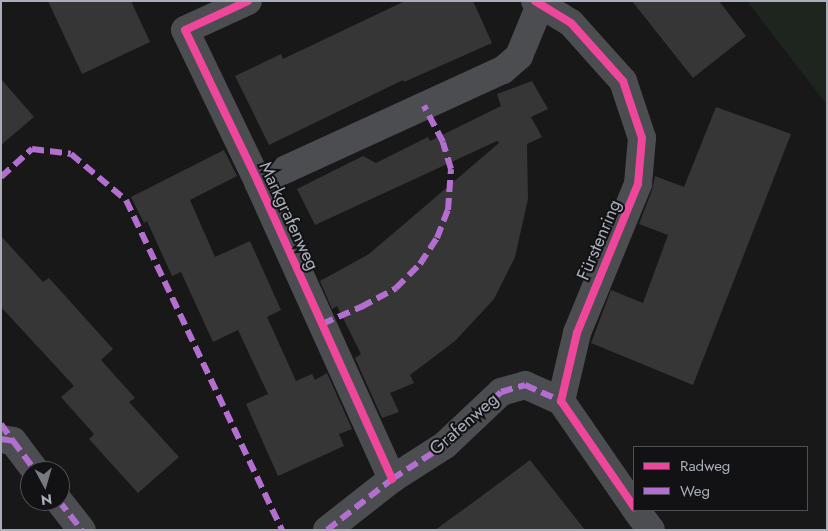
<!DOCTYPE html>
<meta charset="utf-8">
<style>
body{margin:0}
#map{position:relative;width:828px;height:531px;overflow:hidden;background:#181818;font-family:Jost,sans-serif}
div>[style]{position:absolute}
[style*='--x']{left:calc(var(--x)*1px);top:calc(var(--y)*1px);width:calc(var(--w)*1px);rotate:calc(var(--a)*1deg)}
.green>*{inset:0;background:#1e251f}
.building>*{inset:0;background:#363637}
.minor>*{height:28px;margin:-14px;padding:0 14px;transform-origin:14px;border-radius:14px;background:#4c4d51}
.quiet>*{height:6px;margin-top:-3px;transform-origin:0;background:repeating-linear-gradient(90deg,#b36fd0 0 12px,transparent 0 18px)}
.cycleway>*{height:8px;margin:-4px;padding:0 4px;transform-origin:4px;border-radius:4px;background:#ed469a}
span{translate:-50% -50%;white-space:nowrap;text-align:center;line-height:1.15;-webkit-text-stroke:4px #121214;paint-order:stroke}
.street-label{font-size:18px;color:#a9aeb9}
.frame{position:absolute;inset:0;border:2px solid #a9aeb9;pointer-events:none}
.legend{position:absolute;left:633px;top:446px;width:175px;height:65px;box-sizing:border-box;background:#121214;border:1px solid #4e5056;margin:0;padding:6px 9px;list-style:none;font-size:15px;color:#a9aeb9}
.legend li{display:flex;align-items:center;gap:10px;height:25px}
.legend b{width:25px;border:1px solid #4e5056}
.north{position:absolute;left:20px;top:461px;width:50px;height:50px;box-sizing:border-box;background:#121214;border:1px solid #4e5056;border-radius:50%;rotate:174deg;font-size:14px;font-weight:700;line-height:20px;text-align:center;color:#a9aeb9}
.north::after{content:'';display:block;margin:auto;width:18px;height:22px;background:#767a81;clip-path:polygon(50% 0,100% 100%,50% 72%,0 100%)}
</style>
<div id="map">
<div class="green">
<i style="clip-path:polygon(747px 1px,827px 1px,827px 105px)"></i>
</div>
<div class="building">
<i style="clip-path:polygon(48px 1px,131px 1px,150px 42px,82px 74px)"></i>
<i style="clip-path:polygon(405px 1px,473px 1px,492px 43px,404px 82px,403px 80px,269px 145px,235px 76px,281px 54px,283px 59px)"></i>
<i style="clip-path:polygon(632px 1px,719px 1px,746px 36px,693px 78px)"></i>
<i style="clip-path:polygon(1px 79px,34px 117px,1px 145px)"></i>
<i style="clip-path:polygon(532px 81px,548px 109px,531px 117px,542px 137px,527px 144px,528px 199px,515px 257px,494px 299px,455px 341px,410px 375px,414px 383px,390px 393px,399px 412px,382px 418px,355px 358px,361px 354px,337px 306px,332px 309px,320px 281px,369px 254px,499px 143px,497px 141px,315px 225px,297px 189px,363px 156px,376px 163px,428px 137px,430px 141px,501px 106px,497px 94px)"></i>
<i style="clip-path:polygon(716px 107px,791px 134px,693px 385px,591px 343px,611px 290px,643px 303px,668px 235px,639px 224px,652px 190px,655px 176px,684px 187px)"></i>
<i style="clip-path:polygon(224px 150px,237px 176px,190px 200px,215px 257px,250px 241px,281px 310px,267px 317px,296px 381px,312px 374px,315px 380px,327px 373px,352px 429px,339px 434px,344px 446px,278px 476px,246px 404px,268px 394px,238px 330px,213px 342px,181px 272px,172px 276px,147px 221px,144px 223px,131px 197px)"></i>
<i style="clip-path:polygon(1px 236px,43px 282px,49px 278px,113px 349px,101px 360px,135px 398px,129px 402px,179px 457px,138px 493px,89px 439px,94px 434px,61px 397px,74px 386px,1px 307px)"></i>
<i style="clip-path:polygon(530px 460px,585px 530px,435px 530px,479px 498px)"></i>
</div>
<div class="minor">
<i style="--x:248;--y:1;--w:69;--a:155.3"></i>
<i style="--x:185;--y:30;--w:169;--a:64.3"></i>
<i style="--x:258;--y:182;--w:326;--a:65.7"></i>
<i style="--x:535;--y:1;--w:42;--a:31.4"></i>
<i style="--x:571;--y:23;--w:78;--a:48.1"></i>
<i style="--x:623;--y:81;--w:60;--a:71.6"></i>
<i style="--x:642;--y:138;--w:46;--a:95"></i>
<i style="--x:638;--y:184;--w:161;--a:112.3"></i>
<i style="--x:577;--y:333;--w:70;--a:103.2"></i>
<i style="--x:561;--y:401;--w:129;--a:55.4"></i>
<i style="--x:258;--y:182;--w:269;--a:-24.6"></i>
<i style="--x:503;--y:70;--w:21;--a:-41"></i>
<i style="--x:519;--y:56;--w:55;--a:-67.6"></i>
<i style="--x:1;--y:439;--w:12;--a:9"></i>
<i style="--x:13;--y:441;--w:38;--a:53"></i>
<i style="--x:59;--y:501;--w:37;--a:52"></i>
<i style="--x:636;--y:510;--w:25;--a:53"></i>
<i style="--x:327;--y:530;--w:83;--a:-38.1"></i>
<i style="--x:392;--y:479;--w:63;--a:-32.7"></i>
<i style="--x:445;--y:445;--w:77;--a:-43.4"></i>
<i style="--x:501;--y:392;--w:25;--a:-16"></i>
<i style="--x:525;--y:385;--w:39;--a:24"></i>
</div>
<div class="quiet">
<i style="--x:1;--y:177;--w:42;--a:-42.1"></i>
<i style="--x:32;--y:149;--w:39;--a:7"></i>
<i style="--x:71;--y:154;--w:72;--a:39.9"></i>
<i style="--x:126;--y:200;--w:365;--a:64.7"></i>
<i style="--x:322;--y:324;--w:43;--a:-23.6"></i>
<i style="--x:361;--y:307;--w:40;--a:-28"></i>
<i style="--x:396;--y:288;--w:34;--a:-45"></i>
<i style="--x:420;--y:264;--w:31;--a:-57"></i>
<i style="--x:437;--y:238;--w:30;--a:-69"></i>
<i style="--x:448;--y:210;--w:41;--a:-85.8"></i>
<i style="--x:451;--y:169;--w:28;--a:-107"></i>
<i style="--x:443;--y:142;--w:41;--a:-117.8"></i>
<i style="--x:1;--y:424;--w:21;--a:55"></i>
<i style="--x:1;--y:439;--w:12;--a:9"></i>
<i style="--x:13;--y:441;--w:38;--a:53"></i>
<i style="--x:59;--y:501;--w:37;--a:52"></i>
<i style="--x:327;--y:530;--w:83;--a:-38.1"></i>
<i style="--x:392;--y:479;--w:63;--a:-32.7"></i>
<i style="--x:445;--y:445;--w:77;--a:-43.4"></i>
<i style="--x:501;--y:392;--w:25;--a:-16"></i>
<i style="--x:525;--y:385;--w:39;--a:24"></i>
<i style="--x:561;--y:401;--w:3;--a:-72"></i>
</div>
<div class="cycleway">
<i style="--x:248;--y:1;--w:69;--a:155.3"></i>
<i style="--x:185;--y:30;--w:169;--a:64.3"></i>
<i style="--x:258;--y:182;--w:326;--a:65.7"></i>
<i style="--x:535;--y:1;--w:42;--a:31.4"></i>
<i style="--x:571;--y:23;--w:78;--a:48.1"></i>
<i style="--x:623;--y:81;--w:60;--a:71.6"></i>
<i style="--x:642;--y:138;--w:46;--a:95"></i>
<i style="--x:638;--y:184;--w:161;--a:112.3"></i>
<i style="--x:577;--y:333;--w:70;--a:103.2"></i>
<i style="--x:561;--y:401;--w:129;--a:55.4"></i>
</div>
<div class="street-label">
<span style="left:289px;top:216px;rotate:65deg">Markgrafenweg</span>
<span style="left:599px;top:240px;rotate:-67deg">Fürstenring</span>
<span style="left:464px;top:424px;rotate:-41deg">Grafenweg</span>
</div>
<div class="frame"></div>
<ul class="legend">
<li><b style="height:6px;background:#ed469a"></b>Radweg</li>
<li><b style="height:6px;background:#b36fd0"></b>Weg</li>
</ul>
<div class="north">N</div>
</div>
